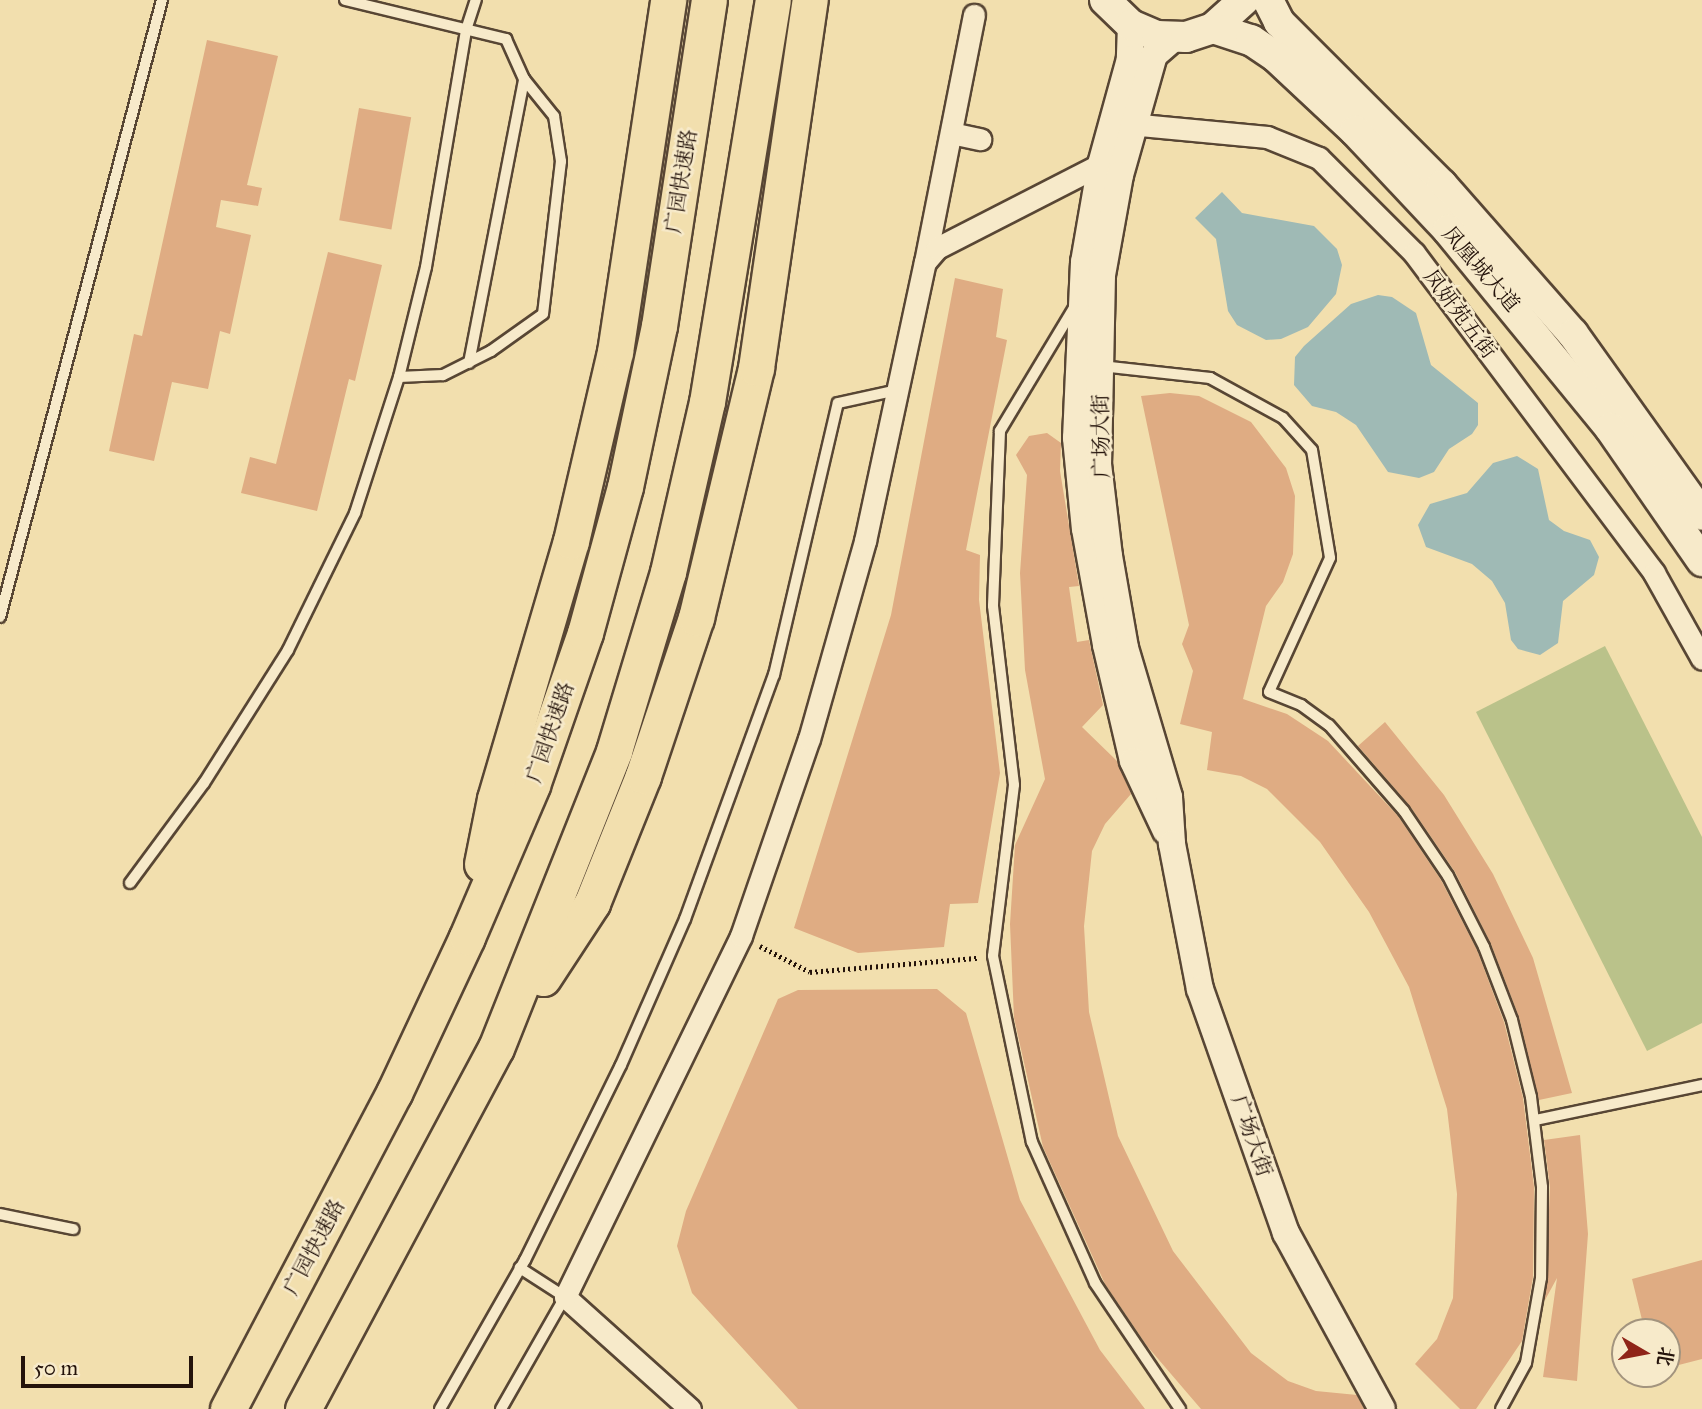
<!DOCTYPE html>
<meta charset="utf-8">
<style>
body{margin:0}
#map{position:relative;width:1702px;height:1409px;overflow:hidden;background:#f2dfae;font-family:"IM FELL Great Primer","Noto Serif SC",serif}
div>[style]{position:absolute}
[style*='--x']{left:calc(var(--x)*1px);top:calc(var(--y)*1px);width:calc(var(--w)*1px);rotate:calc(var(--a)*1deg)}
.green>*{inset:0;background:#bac28a}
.water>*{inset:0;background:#9fbab5}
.building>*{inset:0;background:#dfac83;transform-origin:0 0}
.path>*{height:4.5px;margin-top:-2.25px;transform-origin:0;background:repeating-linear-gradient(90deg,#24130b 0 2px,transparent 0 5.5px)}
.roads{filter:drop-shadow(2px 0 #584634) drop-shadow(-2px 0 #584634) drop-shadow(0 2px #584634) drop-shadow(0 -2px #584634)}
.service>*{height:10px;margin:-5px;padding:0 5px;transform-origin:5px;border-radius:5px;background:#f7eaca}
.minor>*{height:21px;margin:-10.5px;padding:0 10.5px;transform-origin:10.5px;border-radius:10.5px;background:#f7eaca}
.tertiary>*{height:26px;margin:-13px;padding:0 13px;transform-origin:13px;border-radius:13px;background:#f7eaca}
.secondary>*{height:30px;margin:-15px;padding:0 15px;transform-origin:15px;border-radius:15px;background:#f7eaca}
.trunk>*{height:35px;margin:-17.5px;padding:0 17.5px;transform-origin:17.5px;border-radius:17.5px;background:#f2dfae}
span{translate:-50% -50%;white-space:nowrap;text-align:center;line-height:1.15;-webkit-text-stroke:5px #f7eaca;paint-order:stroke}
.street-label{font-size:21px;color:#24130b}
.north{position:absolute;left:1611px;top:1318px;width:70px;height:70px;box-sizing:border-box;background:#f7eaca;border:2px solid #a3947e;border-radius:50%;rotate:100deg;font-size:19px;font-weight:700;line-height:28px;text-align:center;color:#24130b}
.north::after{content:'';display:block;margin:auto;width:24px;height:32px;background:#8f2418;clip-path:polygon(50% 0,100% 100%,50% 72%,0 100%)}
.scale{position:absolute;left:21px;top:1356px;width:172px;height:32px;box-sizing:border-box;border:4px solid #24130b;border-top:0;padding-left:9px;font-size:21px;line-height:24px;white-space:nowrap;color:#24130b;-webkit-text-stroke:5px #f7eaca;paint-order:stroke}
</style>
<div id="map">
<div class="green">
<i style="clip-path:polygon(1605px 646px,1702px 837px,1702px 1023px,1647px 1051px,1476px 712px)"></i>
</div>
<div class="water">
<i style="clip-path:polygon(1222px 192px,1242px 213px,1314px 226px,1337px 249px,1342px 265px,1336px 294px,1308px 327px,1281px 339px,1266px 340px,1237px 325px,1228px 311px,1216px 239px,1195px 218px)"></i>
<i style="clip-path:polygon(1378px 295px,1392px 297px,1416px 313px,1431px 365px,1478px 403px,1478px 425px,1472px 434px,1449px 449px,1434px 472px,1419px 478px,1388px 472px,1356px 425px,1336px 412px,1312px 406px,1294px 385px,1295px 357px,1304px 346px,1351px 304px)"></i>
<i style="clip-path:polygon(1517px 456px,1538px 469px,1549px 520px,1564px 531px,1590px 540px,1599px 557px,1594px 575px,1563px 601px,1558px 643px,1540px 655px,1518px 649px,1511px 640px,1505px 603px,1492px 581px,1472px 564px,1426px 547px,1418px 525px,1430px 504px,1467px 493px,1493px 463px)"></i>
</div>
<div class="building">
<i style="clip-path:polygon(207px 40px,278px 56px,247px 185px,262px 188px,258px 206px,221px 200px,216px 227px,251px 235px,230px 334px,220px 331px,208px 389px,172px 382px,154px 461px,109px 451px,134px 334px,142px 336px)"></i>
<i style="left:359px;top:108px;width:53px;height:114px;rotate:10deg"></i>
<i style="clip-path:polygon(328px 252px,382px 265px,355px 381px,349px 379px,317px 511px,241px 493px,250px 457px,276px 464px)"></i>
<i style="clip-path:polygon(955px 278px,1003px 289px,996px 337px,1007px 340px,966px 550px,980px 555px,979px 600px,1000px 773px,978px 903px,950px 904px,944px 947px,858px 953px,794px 928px,891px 615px)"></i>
<i style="clip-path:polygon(1170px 393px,1199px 396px,1251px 422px,1286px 468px,1295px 496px,1293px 554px,1283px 582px,1266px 606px,1243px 699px,1287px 714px,1328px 741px,1398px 816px,1441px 880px,1477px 950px,1504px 1022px,1523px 1098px,1534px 1187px,1533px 1277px,1522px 1341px,1476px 1409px,1460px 1409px,1415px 1364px,1437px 1339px,1453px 1298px,1457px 1194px,1447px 1109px,1409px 987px,1369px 912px,1320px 842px,1267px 789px,1241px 776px,1207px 770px,1212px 732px,1180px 724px,1193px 671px,1182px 644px,1189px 625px,1141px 396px)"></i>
<i style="clip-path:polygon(1047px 433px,1061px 443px,1060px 471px,1079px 586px,1069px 587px,1077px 642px,1089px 640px,1103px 705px,1082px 727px,1117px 761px,1131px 794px,1105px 824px,1092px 851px,1084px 926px,1089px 1012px,1118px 1136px,1173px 1251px,1251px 1353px,1288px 1381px,1316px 1391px,1357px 1395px,1364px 1409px,1201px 1409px,1147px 1346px,1105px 1284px,1043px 1147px,1014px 1018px,1010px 924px,1015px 845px,1045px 779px,1025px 670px,1020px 573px,1027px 475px,1016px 455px,1029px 436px)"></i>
<i style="clip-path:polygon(1385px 722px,1444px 795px,1493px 874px,1533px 958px,1572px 1093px,1539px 1100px,1519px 1017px,1491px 944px,1455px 872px,1410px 806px,1358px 746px)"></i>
<i style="clip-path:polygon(937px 989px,966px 1013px,1020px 1200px,1100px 1350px,1145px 1409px,798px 1409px,692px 1293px,677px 1246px,686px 1211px,778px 999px,798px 990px)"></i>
<i style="clip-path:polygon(1580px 1135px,1588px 1234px,1577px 1381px,1543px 1377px,1557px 1278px,1545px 1300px,1550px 1187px,1544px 1140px)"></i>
<i style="clip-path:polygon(1702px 1260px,1702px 1359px,1667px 1368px,1667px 1332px,1645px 1332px,1632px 1279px)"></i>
</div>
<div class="path">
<i style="--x:760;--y:946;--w:56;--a:27.5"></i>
<i style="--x:810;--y:972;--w:169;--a:-4.8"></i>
</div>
<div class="roads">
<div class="service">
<i style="--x:345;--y:0;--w:166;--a:13.6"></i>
<i style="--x:506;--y:39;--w:44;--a:65.8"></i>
<i style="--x:524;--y:79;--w:48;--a:51"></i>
<i style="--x:554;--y:116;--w:46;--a:81.2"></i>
<i style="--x:561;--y:161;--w:154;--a:96.7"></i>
<i style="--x:543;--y:314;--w:64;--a:144.6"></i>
<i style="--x:491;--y:351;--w:54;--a:153.4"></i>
<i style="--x:443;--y:375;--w:44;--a:177.4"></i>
<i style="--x:1075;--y:306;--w:146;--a:121"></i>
<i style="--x:1000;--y:431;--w:175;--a:92.3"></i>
<i style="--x:993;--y:606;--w:180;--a:83.3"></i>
<i style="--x:1014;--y:785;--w:172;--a:97"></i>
<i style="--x:993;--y:956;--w:190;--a:78.2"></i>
<i style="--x:1032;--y:1142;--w:154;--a:65.9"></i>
<i style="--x:1095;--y:1283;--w:152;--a:56"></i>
<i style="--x:469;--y:363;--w:289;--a:-79"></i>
<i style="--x:1101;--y:366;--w:110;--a:6.3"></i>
<i style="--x:1210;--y:378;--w:83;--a:28.7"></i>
<i style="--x:1283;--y:418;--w:43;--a:47.8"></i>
<i style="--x:1312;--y:450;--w:109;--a:80.5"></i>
<i style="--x:1330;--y:558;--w:147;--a:114.5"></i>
<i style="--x:1269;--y:692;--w:35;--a:22"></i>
<i style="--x:1301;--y:705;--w:34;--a:36"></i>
<i style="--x:1329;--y:725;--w:114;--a:48.9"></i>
<i style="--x:1404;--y:811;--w:78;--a:55.9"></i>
<i style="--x:1448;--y:876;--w:80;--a:63.1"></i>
<i style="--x:1484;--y:947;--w:78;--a:69"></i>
<i style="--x:1512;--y:1020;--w:79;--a:76.1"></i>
<i style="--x:1531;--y:1097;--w:91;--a:83"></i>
<i style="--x:1542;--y:1187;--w:91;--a:90.6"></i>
<i style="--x:1541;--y:1278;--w:86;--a:100"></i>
<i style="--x:1526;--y:1363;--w:52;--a:118.5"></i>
<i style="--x:0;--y:617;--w:638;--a:-75.29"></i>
<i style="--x:130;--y:883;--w:124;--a:-53.5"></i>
<i style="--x:204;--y:783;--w:157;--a:-57.7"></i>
<i style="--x:288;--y:650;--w:153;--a:-63.9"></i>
<i style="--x:355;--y:513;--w:143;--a:-72.1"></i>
<i style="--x:399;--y:377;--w:113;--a:-76.2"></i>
<i style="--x:426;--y:267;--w:240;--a:-80.4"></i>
<i style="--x:466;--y:30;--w:32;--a:-72"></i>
<i style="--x:1535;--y:1120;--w:171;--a:-11.8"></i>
<i style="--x:0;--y:1214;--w:75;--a:11.6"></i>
<i style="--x:440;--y:1409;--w:172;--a:-60.3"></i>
<i style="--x:525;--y:1260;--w:217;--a:-63.8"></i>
<i style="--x:621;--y:1065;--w:159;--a:-66.3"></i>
<i style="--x:685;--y:919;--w:260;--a:-70"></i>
<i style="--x:774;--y:675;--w:279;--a:-76.8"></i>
<i style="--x:838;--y:403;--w:60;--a:-12.4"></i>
<i style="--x:501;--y:1409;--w:129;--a:-60.3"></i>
<i style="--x:565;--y:1297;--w:54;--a:-147.2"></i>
</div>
<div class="minor">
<i style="--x:1119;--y:123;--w:149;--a:5.4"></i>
<i style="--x:1267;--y:137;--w:56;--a:22"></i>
<i style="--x:1319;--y:158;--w:134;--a:45"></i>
<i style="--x:1414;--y:253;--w:400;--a:53.1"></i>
<i style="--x:1654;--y:573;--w:98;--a:60.8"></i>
<i style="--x:951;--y:133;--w:30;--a:12"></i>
<i style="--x:925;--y:262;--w:252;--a:-78.8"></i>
<i style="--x:690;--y:1409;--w:168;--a:-138.1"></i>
<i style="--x:565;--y:1297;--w:402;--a:-64"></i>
<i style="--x:741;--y:936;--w:208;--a:-71"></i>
<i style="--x:809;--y:739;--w:206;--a:-74.2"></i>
<i style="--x:865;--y:541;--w:285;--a:-77.9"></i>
<i style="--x:925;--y:262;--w:18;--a:-49"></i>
<i style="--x:937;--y:248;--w:184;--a:-27.1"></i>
</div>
<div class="tertiary">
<i style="--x:1131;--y:25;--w:34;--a:92"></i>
<i style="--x:1130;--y:59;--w:109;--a:105.4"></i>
<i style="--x:1101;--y:164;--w:99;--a:99.8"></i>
<i style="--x:1084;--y:262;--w:176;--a:92.6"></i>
<i style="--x:1076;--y:438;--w:91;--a:84.4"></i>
<i style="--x:1085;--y:529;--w:118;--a:79.7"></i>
<i style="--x:1106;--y:645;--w:119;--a:76.9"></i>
<i style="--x:1133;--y:761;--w:77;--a:64.8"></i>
<i style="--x:1176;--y:36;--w:29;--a:139"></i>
<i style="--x:1154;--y:55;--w:125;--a:105.8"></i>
<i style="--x:1120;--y:175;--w:102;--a:100.2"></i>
<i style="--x:1102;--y:275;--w:189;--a:91.2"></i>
<i style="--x:1098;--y:464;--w:93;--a:83.2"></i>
<i style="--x:1109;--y:556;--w:93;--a:80.1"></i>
<i style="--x:1125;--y:648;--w:155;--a:73.5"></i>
<i style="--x:1169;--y:797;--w:47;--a:86.3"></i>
<i style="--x:1172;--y:844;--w:148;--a:79.1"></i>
<i style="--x:1200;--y:989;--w:259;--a:70.6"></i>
<i style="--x:1286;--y:1233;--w:200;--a:61.4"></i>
</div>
<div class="secondary">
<i style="--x:1105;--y:0;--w:36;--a:44"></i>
<i style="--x:1131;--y:25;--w:28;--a:23"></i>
<i style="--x:1157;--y:36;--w:29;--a:2"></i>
<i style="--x:1186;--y:37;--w:28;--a:-18"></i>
<i style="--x:1213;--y:28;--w:42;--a:-42.1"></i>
<i style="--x:1268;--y:0;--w:25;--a:63"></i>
<i style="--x:1279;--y:22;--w:231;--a:45"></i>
<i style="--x:1442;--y:185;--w:198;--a:48.7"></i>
<i style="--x:1573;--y:334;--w:222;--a:54.5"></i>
<i style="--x:1213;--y:28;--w:40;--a:18"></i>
<i style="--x:1251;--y:40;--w:30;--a:34"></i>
<i style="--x:1276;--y:57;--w:108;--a:43.1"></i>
<i style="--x:1355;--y:131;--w:136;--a:46.8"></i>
<i style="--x:1448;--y:230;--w:256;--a:50.7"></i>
<i style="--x:1610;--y:428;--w:162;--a:55.3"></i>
</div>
<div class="trunk">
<i style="--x:482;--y:864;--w:66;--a:-78.7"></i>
<i style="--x:495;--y:799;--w:269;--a:-73.6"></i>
<i style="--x:571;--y:541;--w:194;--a:-76.9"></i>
<i style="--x:615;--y:352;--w:356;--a:-81.4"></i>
<i style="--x:543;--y:978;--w:90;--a:-56.8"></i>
<i style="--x:592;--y:903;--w:137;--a:-68.1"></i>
<i style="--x:643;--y:776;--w:167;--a:-71.5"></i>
<i style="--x:696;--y:618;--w:257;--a:-76.5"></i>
<i style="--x:756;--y:368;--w:372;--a:-81.7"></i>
<i style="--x:228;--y:1409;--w:357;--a:-62.3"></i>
<i style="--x:394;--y:1093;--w:172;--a:-64.9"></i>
<i style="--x:467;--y:937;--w:165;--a:-66.8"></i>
<i style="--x:532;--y:785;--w:161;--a:-70.8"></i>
<i style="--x:585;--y:633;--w:151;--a:-74.7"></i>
<i style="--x:625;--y:487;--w:165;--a:-78.1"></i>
<i style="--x:659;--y:326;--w:330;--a:-81.3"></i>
<i style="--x:303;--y:1409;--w:409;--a:-61.9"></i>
<i style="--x:496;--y:1048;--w:320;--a:-68.3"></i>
<i style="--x:614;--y:751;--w:187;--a:-73.2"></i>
<i style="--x:668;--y:572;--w:174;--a:-77.1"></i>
<i style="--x:707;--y:402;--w:407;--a:-80.7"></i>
</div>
</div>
<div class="street-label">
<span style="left:681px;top:181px;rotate:-81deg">广园快速路</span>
<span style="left:1481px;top:269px;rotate:49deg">凤凰城大道</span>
<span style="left:1460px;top:314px;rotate:53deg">凤妍苑五街</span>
<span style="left:1101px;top:436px;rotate:-91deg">广场大街</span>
<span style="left:550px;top:732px;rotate:-71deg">广园快速路</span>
<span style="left:1252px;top:1136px;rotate:71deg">广场大街</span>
<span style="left:314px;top:1247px;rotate:-62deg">广园快速路</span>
</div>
<div class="north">北</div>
<div class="scale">50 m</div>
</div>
